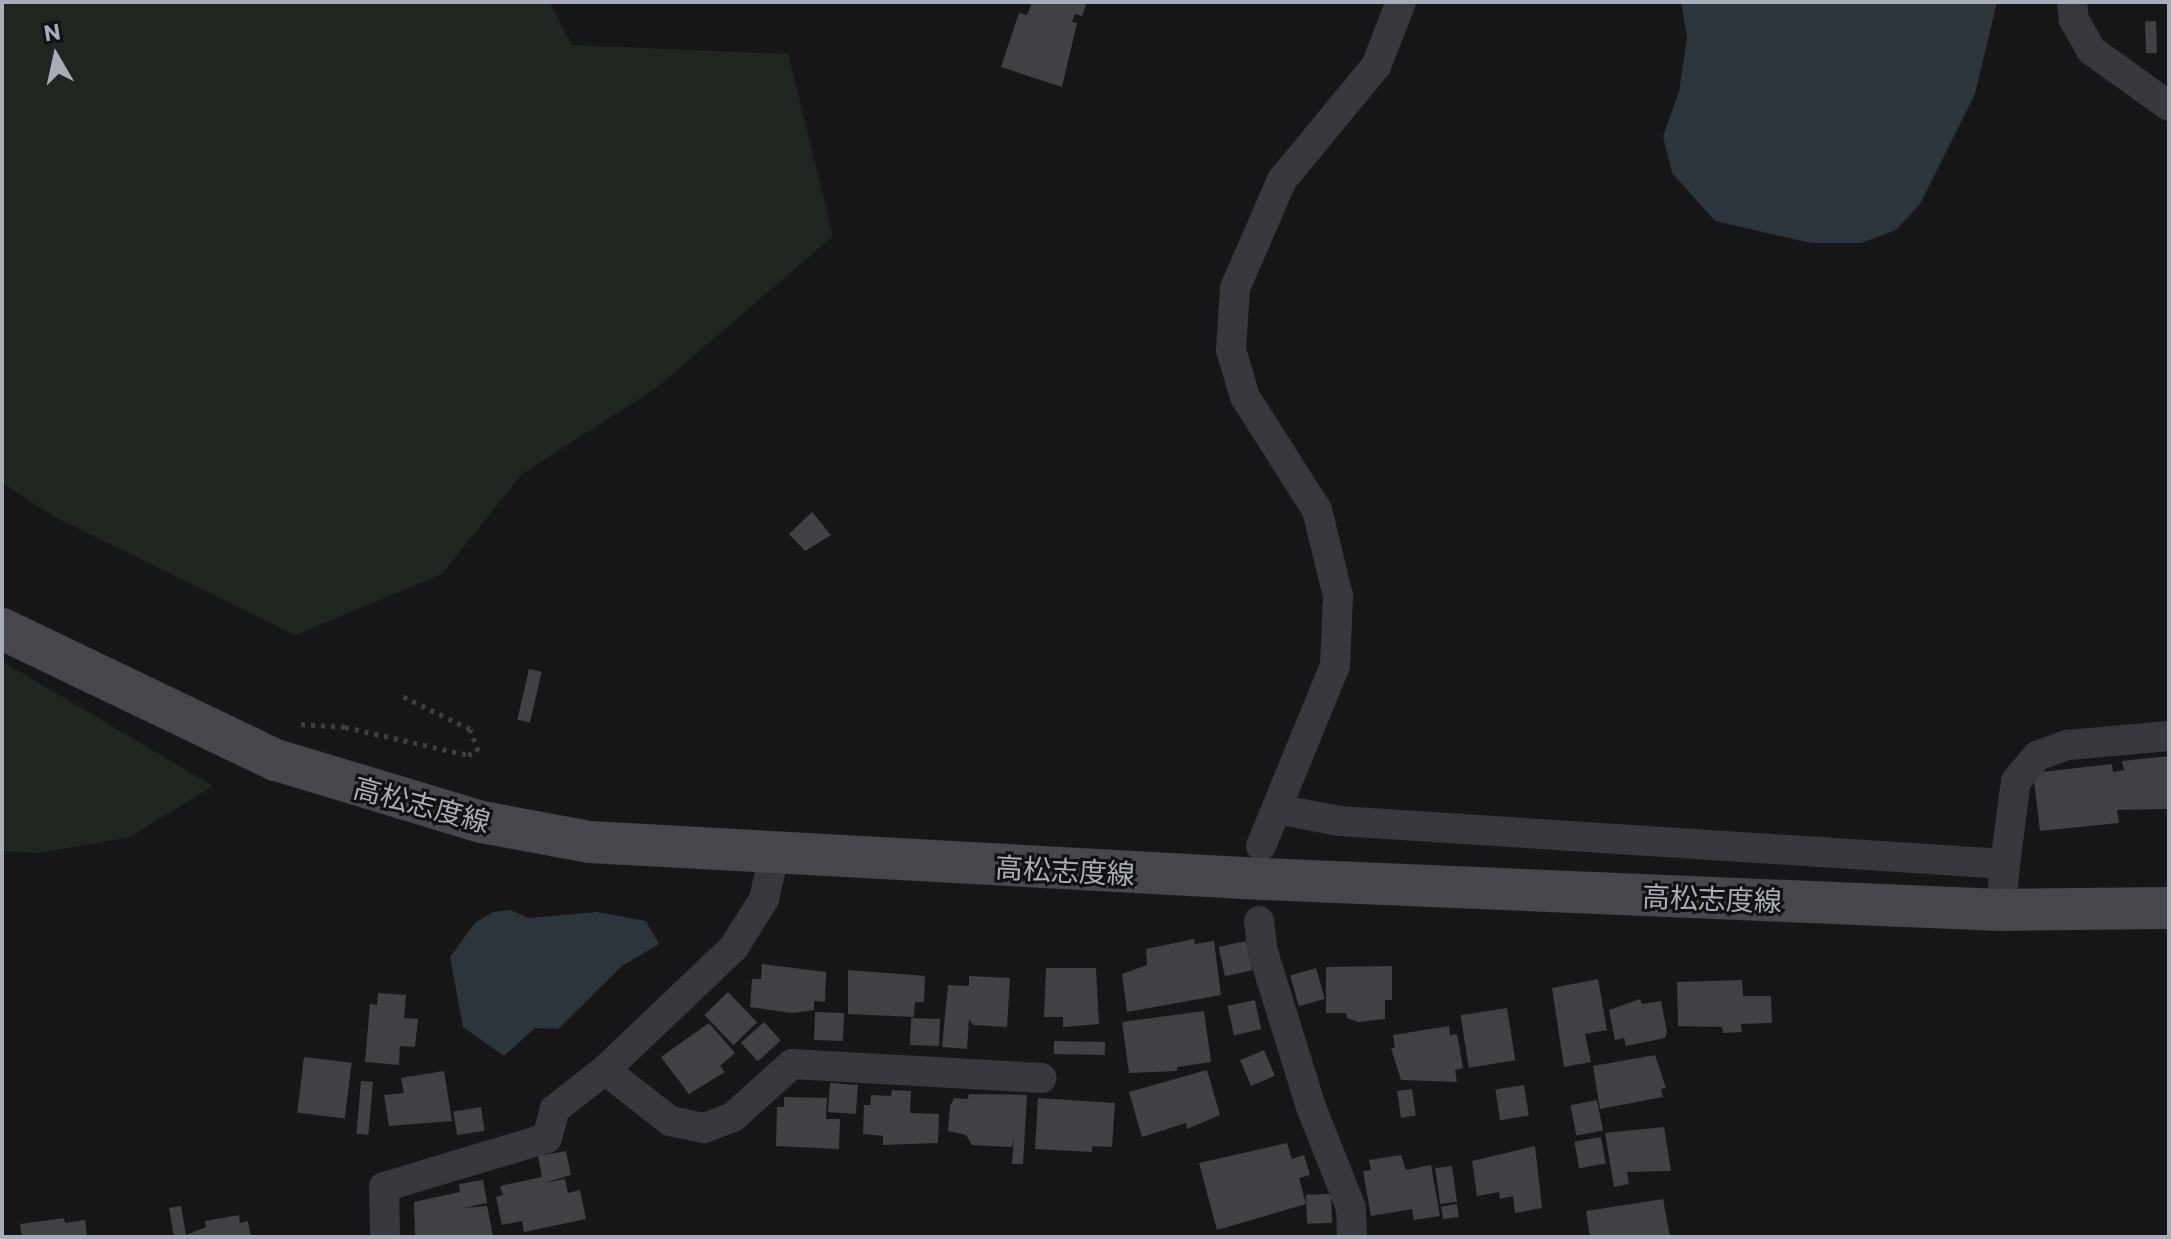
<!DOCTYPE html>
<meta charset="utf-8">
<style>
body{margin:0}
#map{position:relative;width:2171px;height:1239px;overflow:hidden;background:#161618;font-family:Commissioner,"Noto Sans JP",sans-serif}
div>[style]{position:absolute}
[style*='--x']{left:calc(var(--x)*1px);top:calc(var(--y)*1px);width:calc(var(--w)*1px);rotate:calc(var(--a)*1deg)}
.green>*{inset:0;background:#1e261f}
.water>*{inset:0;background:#2c353c}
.building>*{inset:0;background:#404145;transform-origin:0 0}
.path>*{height:5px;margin-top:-2.5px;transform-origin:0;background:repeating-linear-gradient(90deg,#3d3f44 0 4px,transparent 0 10px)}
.minor>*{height:30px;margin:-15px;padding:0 15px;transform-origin:15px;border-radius:15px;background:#37383d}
.secondary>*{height:42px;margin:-21px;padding:0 21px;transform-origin:21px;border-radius:21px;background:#45474d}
span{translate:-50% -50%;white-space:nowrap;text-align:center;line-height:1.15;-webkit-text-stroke:6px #111113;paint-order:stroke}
.street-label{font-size:28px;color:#a8adb8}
.frame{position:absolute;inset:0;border:4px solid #a8adb8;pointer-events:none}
.north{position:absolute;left:16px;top:16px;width:80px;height:80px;-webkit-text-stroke:6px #111113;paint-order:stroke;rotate:351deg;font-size:22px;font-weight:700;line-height:32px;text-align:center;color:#a8adb8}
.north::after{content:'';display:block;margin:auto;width:28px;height:36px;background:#a8adb8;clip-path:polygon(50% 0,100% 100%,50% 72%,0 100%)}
</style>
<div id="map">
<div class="green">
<i style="clip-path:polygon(2px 2px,549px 2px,572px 45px,788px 54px,833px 236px,656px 388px,522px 474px,442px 574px,295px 635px,55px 517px,2px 483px)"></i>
<i style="clip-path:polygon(2px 661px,213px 786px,130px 837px,40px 853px,2px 851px)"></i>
</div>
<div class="water">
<i style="clip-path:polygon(1681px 2px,1997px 2px,1975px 94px,1920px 204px,1896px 230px,1861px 243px,1811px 243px,1715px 221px,1672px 173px,1663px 136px,1679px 92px,1687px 37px)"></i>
<i style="clip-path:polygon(511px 910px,528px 918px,597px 912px,646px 921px,659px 944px,622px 966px,558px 1029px,535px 1028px,504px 1056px,463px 1027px,450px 957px,475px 923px,493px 912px)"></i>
</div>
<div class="building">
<i style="clip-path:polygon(1032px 2px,1087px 2px,1082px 16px,1075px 14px,1072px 22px,1077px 23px,1062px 87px,1001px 67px,1019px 13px,1027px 15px)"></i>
<i style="left:2156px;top:21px;width:32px;height:11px;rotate:88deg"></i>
<i style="clip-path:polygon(812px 512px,831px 535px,805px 551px,789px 534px)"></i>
<i style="left:529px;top:669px;width:13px;height:52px;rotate:13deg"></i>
<i style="clip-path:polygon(2169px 756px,2169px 809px,2117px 810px,2119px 823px,2040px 831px,2033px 773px,2112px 764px,2113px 772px,2124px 770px,2122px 761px)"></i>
<i style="clip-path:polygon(1194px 939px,1195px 944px,1214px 941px,1221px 995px,1127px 1012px,1122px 974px,1147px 965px,1146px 949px)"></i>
<i style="left:1246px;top:941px;width:30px;height:28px;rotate:78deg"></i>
<i style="clip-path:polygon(762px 964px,826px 972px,825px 1002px,814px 1001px,814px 1010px,792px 1013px,750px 1007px,752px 979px,761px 979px)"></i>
<i style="clip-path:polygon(1392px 966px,1392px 1000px,1385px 1000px,1385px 1019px,1358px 1022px,1347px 1018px,1346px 1013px,1326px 1013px,1326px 967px)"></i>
<i style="clip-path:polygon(1046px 968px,1096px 968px,1099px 1024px,1063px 1027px,1063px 1017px,1044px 1017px)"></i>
<i style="left:1316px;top:968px;width:32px;height:27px;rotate:74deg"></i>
<i style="clip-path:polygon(848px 970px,925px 976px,924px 1002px,915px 1002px,914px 1017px,848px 1014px)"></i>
<i style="clip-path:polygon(969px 976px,1010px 978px,1007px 1027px,973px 1025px,969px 1019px,967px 1049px,942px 1047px,948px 985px,969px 986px)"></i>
<i style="clip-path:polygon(1598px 979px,1607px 1030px,1585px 1034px,1591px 1062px,1564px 1067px,1552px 988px)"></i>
<i style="clip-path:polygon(1742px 980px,1743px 996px,1771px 996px,1772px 1023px,1741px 1024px,1742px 1032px,1723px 1033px,1722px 1027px,1678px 1026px,1677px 982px)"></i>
<i style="left:728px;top:992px;width:42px;height:33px;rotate:46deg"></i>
<i style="clip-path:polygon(378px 993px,406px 995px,404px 1018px,418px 1019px,415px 1047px,400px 1046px,399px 1065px,365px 1062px,370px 1004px,377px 1005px)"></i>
<i style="clip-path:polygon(1640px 999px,1642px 1004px,1661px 1001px,1667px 1032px,1665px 1038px,1626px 1046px,1624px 1038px,1615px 1040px,1609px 1010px)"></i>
<i style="left:1255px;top:1000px;width:30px;height:28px;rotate:78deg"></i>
<i style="left:1507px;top:1008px;width:53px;height:47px;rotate:81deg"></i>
<i style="clip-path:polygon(1204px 1011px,1211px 1062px,1177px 1067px,1177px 1071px,1129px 1073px,1122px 1022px)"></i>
<i style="left:815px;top:1012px;width:29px;height:28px;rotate:2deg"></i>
<i style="left:911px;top:1018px;width:29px;height:27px;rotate:2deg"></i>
<i style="left:764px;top:1022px;width:25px;height:31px;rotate:48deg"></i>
<i style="clip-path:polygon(709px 1023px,735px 1053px,720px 1066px,725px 1072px,689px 1094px,661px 1057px)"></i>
<i style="clip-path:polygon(1449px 1026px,1450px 1035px,1457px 1034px,1463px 1068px,1455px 1070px,1457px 1082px,1401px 1080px,1391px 1048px,1395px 1048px,1393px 1035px)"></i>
<i style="left:1054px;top:1041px;width:51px;height:13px;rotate:1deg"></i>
<i style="left:1264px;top:1050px;width:28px;height:26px;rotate:67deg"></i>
<i style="clip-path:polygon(1655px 1055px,1666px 1088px,1661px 1089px,1663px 1097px,1600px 1109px,1593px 1066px)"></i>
<i style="left:304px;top:1057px;width:48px;height:56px;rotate:7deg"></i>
<i style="clip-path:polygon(1207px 1070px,1220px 1115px,1187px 1129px,1186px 1123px,1142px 1137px,1129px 1092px)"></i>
<i style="clip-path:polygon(444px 1071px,452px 1121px,389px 1126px,384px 1095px,404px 1093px,401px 1078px)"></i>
<i style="left:361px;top:1081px;width:12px;height:53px;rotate:5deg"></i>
<i style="left:830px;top:1083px;width:28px;height:29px;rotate:4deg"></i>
<i style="left:1524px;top:1085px;width:31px;height:29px;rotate:81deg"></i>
<i style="left:1412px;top:1089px;width:27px;height:15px;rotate:82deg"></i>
<i style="clip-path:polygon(892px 1090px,911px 1091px,910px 1113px,939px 1114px,938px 1143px,883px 1145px,883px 1136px,863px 1134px,864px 1105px,870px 1105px,871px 1095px,891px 1096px)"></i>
<i style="clip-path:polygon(969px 1094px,1027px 1095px,1023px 1164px,1012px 1164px,1014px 1138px,1012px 1147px,972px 1145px,966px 1135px,948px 1131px,950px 1106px,954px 1098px,968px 1099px)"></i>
<i style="clip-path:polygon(784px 1097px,827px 1098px,826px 1119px,840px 1119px,839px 1149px,776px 1146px,777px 1107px,784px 1107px)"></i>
<i style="clip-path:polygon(1038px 1098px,1115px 1103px,1112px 1147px,1092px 1146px,1092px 1152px,1035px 1149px)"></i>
<i style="left:1597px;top:1100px;width:31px;height:27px;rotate:79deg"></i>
<i style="left:481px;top:1107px;width:24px;height:28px;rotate:81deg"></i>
<i style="clip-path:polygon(1664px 1127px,1671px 1171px,1627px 1172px,1629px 1184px,1614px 1187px,1605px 1133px)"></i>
<i style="left:1601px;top:1137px;width:27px;height:27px;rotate:80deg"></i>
<i style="clip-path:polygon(1287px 1143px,1292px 1159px,1304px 1155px,1310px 1175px,1299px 1178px,1306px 1204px,1217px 1230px,1199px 1163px)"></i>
<i style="clip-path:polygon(1535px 1146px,1542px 1208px,1515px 1213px,1513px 1196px,1500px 1199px,1499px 1192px,1477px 1196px,1472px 1161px)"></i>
<i style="clip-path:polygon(566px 1151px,571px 1175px,544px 1183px,565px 1179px,568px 1193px,580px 1190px,586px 1219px,524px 1232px,522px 1221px,502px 1225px,496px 1197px,503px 1195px,500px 1186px,542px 1177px,538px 1156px)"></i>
<i style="clip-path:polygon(1401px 1155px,1406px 1170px,1431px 1165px,1440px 1216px,1414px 1220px,1412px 1209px,1371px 1216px,1363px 1171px,1371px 1170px,1369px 1160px)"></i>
<i style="left:1452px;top:1166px;width:36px;height:17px;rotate:82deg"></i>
<i style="clip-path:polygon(483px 1180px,487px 1203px,463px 1208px,487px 1206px,493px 1236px,415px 1237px,414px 1202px,460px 1192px,459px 1184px)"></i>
<i style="left:1331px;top:1194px;width:29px;height:25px;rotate:88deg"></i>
<i style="clip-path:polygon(1663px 1199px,1670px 1237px,1590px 1237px,1586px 1211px)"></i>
<i style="left:1457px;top:1204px;width:13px;height:16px;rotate:81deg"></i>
<i style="clip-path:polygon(181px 1206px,186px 1235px,206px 1227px,205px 1221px,239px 1215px,240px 1223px,248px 1221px,251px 1237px,174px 1237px,169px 1208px)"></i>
<i style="clip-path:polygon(64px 1218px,65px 1223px,85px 1220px,87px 1237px,22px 1237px,20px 1224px)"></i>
</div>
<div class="path">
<i style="--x:301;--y:724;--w:44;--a:3.9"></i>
<i style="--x:345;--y:727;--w:126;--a:12.8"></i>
<i style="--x:468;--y:755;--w:11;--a:-22"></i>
<i style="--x:478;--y:751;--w:23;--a:-110"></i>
<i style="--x:470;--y:729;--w:76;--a:-154.1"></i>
</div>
<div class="minor">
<i style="--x:2072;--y:2;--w:18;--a:84"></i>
<i style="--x:2074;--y:20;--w:34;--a:60"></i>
<i style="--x:2091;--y:50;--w:96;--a:35.7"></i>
<i style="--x:1277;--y:809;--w:63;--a:11"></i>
<i style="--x:1339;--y:821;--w:667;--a:3.69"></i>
<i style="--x:2005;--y:864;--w:46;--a:95"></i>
<i style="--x:1261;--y:846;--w:195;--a:-67.7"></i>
<i style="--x:1335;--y:666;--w:70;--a:-87.5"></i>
<i style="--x:1338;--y:596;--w:89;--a:-103.7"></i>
<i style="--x:1317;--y:510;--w:134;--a:-122.5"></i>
<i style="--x:1245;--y:397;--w:49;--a:-106.6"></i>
<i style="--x:1231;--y:350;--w:62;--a:-86.3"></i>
<i style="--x:1235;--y:288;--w:118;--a:-66.5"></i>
<i style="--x:1282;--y:180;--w:148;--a:-50.5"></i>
<i style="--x:1376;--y:66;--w:69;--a:-68.7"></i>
<i style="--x:2005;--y:864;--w:84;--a:-82.5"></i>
<i style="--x:2016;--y:781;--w:33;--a:-50"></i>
<i style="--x:2037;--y:756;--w:33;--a:-20"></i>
<i style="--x:2068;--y:745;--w:101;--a:-5.1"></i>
<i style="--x:1259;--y:921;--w:31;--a:83"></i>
<i style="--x:1263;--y:952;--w:162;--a:72.8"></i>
<i style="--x:1311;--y:1107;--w:109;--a:68.4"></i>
<i style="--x:1351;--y:1208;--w:29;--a:88"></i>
<i style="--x:605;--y:1070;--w:83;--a:38.1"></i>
<i style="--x:670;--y:1121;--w:35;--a:12"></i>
<i style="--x:704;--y:1128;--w:31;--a:-21"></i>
<i style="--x:733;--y:1117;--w:79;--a:-41.9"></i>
<i style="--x:792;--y:1064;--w:250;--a:3.2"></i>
<i style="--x:385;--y:1237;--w:50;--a:-91.1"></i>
<i style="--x:384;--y:1187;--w:170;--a:-16.7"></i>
<i style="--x:547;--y:1138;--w:30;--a:-75"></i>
<i style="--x:555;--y:1109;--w:63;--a:-38"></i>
<i style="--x:605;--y:1070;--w:178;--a:-43.6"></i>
<i style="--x:734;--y:947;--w:57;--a:-58"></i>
<i style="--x:764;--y:899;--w:45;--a:-77.2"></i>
</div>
<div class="secondary">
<i style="--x:2;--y:629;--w:304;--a:25.6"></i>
<i style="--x:276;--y:760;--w:215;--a:16.8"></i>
<i style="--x:482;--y:822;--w:110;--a:10.5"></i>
<i style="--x:590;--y:842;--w:673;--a:3.15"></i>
<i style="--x:1262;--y:879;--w:740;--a:2.4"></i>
<i style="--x:2001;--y:910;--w:168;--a:-0.7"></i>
</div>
<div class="street-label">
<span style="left:422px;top:804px;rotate:15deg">高松志度線</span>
<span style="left:1065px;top:870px;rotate:3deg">高松志度線</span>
<span style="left:1712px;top:898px;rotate:2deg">高松志度線</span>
</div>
<div class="frame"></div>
<div class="north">N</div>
</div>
